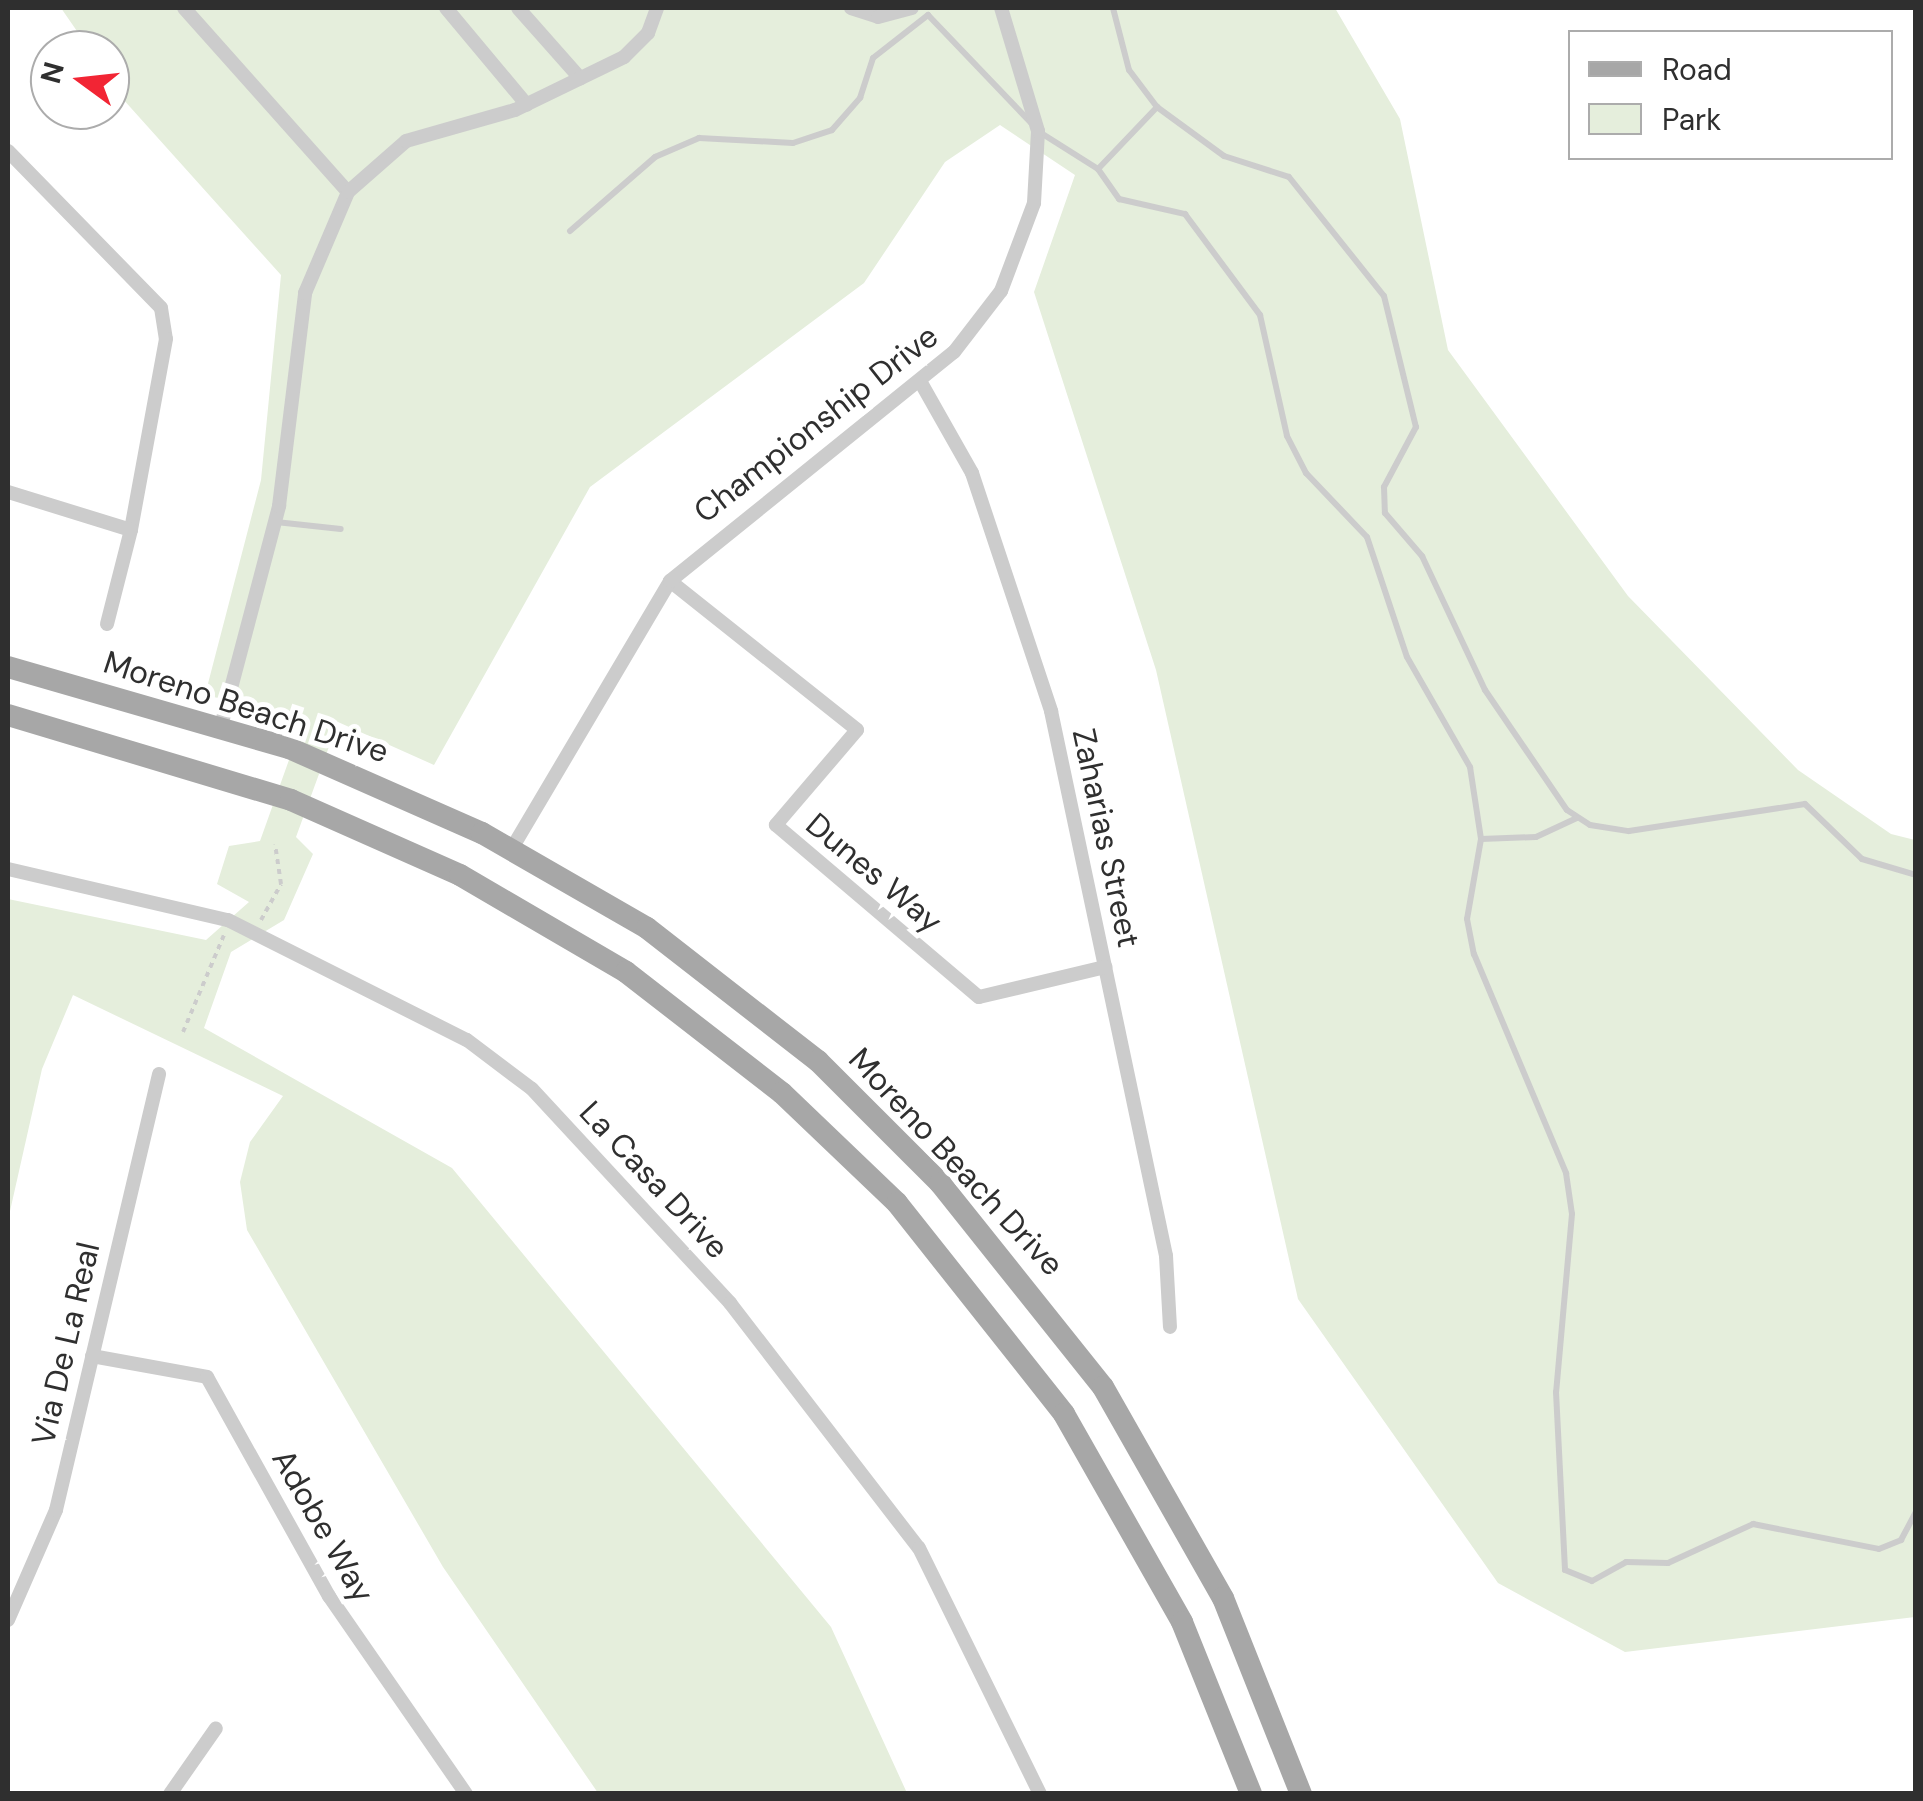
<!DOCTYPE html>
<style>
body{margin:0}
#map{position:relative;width:1923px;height:1801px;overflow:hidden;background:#fff;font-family:"DM Sans",sans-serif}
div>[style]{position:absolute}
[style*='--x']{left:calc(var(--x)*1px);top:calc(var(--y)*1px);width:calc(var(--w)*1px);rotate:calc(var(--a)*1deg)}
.green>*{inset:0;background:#e5eedc}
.path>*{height:4px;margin-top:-2px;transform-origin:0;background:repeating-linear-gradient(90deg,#ccc 0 5px,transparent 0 10px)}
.lane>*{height:6px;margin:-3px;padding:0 3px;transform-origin:3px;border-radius:3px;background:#ccc}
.street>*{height:14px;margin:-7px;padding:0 7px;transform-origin:7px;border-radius:7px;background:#ccc}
.primary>*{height:22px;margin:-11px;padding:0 11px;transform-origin:11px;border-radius:11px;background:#a7a7a7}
span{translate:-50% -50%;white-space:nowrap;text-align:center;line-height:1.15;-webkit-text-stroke:10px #fff;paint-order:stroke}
.street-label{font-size:32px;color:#2f2f2f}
.frame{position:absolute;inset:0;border:10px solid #2f2f2f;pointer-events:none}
.legend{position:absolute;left:1568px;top:30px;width:325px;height:130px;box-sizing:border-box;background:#fff;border:2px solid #acacac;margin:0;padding:12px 18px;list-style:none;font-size:30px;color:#2f2f2f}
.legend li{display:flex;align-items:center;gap:20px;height:50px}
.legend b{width:50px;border:2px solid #acacac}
.north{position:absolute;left:30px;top:30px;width:100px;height:100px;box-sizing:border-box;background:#fff;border:2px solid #acacac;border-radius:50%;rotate:285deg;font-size:28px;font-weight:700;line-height:40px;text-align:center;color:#2f2f2f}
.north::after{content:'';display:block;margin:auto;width:35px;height:45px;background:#f22534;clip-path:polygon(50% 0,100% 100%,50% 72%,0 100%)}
</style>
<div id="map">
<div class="green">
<i style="clip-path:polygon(61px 8px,1335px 8px,1400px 119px,1448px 350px,1628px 596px,1798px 770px,1891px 834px,1915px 840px,1915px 1617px,1625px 1652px,1498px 1583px,1298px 1299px,1156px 670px,1034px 292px,1075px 175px,1000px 125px,945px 162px,864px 283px,590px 487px,434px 765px,338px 722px,296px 837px,313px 854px,284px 920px,231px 952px,204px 1028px,452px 1168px,831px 1627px,907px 1793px,598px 1793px,443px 1567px,247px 1230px,240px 1182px,250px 1142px,283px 1096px,73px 995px,42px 1069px,8px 1220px,8px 899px,206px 940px,249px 902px,217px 884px,229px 846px,260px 841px,304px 718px,205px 695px,261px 480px,281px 275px,122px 98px,110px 81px,110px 50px,90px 50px)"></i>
</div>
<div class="path">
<i style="--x:261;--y:920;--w:41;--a:-60.9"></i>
<i style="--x:281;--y:884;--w:40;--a:-98.5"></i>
<i style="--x:183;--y:1032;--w:105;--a:-67.1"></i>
</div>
<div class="lane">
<i style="--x:1157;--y:107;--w:83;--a:36.2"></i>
<i style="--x:1224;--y:156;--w:68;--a:17.9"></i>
<i style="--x:1289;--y:177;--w:152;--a:51.4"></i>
<i style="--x:1384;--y:296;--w:135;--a:76.3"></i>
<i style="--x:1416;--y:427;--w:68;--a:118.1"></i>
<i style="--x:1384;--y:487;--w:26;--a:88"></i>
<i style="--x:1385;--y:513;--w:57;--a:49.3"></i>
<i style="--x:1422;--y:556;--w:148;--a:64.8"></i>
<i style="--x:1485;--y:690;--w:145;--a:55.7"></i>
<i style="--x:1567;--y:810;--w:27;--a:33"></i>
<i style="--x:1590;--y:825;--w:39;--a:9"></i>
<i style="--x:1629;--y:831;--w:178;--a:-8.7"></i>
<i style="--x:1805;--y:804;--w:79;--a:44"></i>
<i style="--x:1862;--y:859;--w:56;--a:16.5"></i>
<i style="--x:1041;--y:133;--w:67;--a:32.3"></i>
<i style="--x:1098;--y:169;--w:37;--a:55"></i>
<i style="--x:1119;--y:199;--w:68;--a:12.8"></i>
<i style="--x:1185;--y:214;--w:126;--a:53.4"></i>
<i style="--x:1260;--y:315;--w:124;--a:77.4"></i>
<i style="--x:1287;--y:436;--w:42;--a:62.8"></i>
<i style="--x:1306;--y:473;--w:88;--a:46.4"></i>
<i style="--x:1367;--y:537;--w:126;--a:71.6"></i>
<i style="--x:1407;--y:657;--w:127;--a:60.2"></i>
<i style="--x:1470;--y:767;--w:73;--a:81.3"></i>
<i style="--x:1481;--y:839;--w:81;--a:99.9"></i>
<i style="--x:1467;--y:919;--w:36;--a:79"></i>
<i style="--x:1474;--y:954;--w:238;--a:67.2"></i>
<i style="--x:1566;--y:1173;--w:41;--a:81.7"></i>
<i style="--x:1572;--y:1214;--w:179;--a:95.1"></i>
<i style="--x:1556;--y:1392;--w:178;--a:87.1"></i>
<i style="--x:1565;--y:1570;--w:29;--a:22"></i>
<i style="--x:1592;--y:1581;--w:39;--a:-29"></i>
<i style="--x:1626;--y:1562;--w:42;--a:1.4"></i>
<i style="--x:1668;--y:1563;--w:94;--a:-24.6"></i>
<i style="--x:1753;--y:1524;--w:128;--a:11.2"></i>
<i style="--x:1879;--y:1549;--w:24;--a:-22"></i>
<i style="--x:1901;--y:1540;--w:32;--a:-62"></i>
<i style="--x:1098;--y:169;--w:86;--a:-46.4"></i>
<i style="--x:1157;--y:107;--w:46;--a:-127.1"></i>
<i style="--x:1129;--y:70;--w:64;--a:-104.5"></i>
<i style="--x:570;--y:231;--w:113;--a:-41"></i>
<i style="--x:655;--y:157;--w:48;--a:-23.4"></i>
<i style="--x:699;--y:138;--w:94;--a:3"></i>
<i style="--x:793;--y:143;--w:41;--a:-18.4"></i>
<i style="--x:832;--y:130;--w:43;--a:-48.8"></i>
<i style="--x:860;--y:98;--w:42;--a:-72"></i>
<i style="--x:873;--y:58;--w:70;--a:-38"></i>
<i style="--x:928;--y:15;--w:151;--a:46.3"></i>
<i style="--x:276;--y:522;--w:65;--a:6.1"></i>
<i style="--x:1481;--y:839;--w:55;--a:-2.1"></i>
<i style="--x:1536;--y:837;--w:45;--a:-24.9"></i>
</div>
<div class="street">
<i style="--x:184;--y:8;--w:246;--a:48.3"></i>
<i style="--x:446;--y:8;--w:126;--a:50.1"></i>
<i style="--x:518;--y:8;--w:94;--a:48.5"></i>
<i style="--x:851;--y:8;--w:28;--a:18"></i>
<i style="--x:878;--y:17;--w:35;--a:-15"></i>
<i style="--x:8;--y:151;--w:219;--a:45.7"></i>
<i style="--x:161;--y:308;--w:31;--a:81"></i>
<i style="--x:166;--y:339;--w:194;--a:100.4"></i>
<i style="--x:131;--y:530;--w:129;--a:-162.8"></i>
<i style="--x:920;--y:381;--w:106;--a:60.5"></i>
<i style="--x:972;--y:473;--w:251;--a:71.6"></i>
<i style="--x:1051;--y:711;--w:557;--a:78.08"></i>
<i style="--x:1166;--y:1256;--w:71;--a:86.8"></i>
<i style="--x:670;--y:581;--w:239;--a:38.5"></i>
<i style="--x:857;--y:730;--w:125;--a:130.5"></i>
<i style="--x:776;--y:825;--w:266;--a:40.3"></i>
<i style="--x:979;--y:997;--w:130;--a:-13.4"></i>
<i style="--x:107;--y:624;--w:97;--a:-75.7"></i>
<i style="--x:221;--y:726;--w:228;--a:-75.2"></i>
<i style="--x:279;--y:506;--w:215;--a:-83"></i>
<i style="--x:305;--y:293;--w:110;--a:-66.9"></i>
<i style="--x:348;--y:192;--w:77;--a:-41.3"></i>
<i style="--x:406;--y:141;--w:113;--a:-15.9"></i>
<i style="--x:515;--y:110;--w:121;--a:-25.9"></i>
<i style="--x:624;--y:57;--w:34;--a:-45"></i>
<i style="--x:648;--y:33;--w:27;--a:-70"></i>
<i style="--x:511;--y:850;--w:312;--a:-59.4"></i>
<i style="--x:670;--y:581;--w:365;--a:-38.9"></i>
<i style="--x:954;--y:352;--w:77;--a:-52.4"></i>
<i style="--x:1001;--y:291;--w:94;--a:-69.4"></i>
<i style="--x:1034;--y:203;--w:72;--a:-86.8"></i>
<i style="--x:1038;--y:131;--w:128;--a:-106.7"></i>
<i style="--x:8;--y:869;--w:226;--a:13.1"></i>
<i style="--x:228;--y:920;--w:267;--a:26.7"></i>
<i style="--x:467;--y:1040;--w:81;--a:37"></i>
<i style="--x:532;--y:1089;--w:292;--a:47.2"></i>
<i style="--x:730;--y:1303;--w:309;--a:52.4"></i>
<i style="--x:919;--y:1548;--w:274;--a:63.8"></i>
<i style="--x:92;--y:1356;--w:117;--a:10.3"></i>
<i style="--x:207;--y:1377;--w:251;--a:60.9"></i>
<i style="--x:329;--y:1596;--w:241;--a:55.3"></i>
<i style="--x:8;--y:1620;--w:120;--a:-66.4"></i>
<i style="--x:56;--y:1510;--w:448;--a:-76.7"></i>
<i style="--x:170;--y:1794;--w:80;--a:-55.1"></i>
</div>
<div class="primary">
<i style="--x:8;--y:667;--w:292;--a:16.1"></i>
<i style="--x:289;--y:748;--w:211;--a:23.8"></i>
<i style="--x:482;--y:833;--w:190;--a:29.9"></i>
<i style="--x:647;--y:928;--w:217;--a:37.9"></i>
<i style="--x:818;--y:1061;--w:173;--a:45"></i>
<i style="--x:940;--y:1183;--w:261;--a:51.4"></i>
<i style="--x:1103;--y:1387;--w:243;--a:60.4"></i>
<i style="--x:1223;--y:1598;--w:211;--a:68.3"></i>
<i style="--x:8;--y:715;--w:295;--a:16.7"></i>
<i style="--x:291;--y:800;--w:185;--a:23.9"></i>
<i style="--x:460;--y:875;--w:192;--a:30.3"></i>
<i style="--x:626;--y:972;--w:197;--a:37.8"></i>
<i style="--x:782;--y:1093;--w:159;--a:43.7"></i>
<i style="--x:897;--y:1203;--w:269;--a:51.6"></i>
<i style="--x:1064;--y:1414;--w:239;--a:60.4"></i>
<i style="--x:1182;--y:1622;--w:185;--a:68.1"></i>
</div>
<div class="street-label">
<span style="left:816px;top:424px;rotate:-38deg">Championship Drive</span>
<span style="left:246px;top:707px;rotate:18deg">Moreno Beach Drive</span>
<span style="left:1106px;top:838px;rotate:78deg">Zaharias Street</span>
<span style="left:874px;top:873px;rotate:40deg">Dunes Way</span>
<span style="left:956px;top:1162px;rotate:47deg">Moreno Beach Drive</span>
<span style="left:654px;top:1180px;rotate:47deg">La Casa Drive</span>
<span style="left:66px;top:1344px;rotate:-77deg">Via De La Real</span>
<span style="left:323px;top:1526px;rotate:60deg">Adobe Way</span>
</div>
<div class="frame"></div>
<ul class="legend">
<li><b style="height:12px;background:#a7a7a7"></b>Road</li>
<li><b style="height:28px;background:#e5eedc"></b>Park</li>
</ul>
<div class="north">N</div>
</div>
